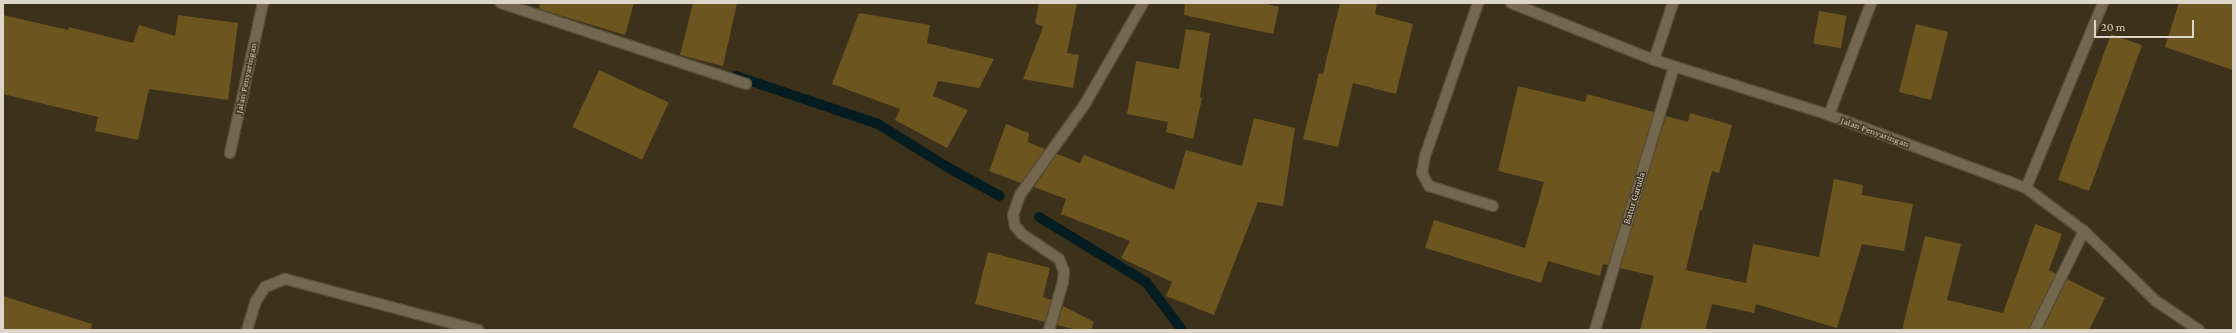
<!DOCTYPE html>
<style>
body{margin:0}
#map{position:relative;width:2236px;height:333px;overflow:hidden;background:#3c311b;font-family:"Crimson Pro",serif}
div>[style]{position:absolute}
[style*='--x']{left:calc(var(--x)*1px);top:calc(var(--y)*1px);width:calc(var(--w)*1px);rotate:calc(var(--a)*1deg)}
.stream>*{height:10px;margin:-5px;padding:0 5px;transform-origin:5px;border-radius:5px;background:#051c21}
.building>*{inset:0;background:#6d551f;transform-origin:0 0}
.roads{filter:drop-shadow(1px 0 #574e3b) drop-shadow(-1px 0 #574e3b) drop-shadow(0 1px #574e3b) drop-shadow(0 -1px #574e3b)}
.minor>*{height:10px;margin:-5px;padding:0 5px;transform-origin:5px;border-radius:5px;background:#73674f}
span{translate:-50% -50%;white-space:nowrap;text-align:center;line-height:1.15;-webkit-text-stroke:3px #3c311b;paint-order:stroke}
.street-label{font-size:10px;color:#dcd5c8}
.frame{position:absolute;inset:0;border:4px solid #dcd5c8;pointer-events:none}
.scale{position:absolute;left:2094px;top:20px;width:100px;height:18px;box-sizing:border-box;border:2px solid #dcd5c8;border-top:0;padding-left:5px;font-size:12px;line-height:14px;white-space:nowrap;color:#dcd5c8;-webkit-text-stroke:3px #3c311b;paint-order:stroke}
</style>
<div id="map">
<div class="stream">
<i style="--x:736;--y:76;--w:150;--a:18.7"></i>
<i style="--x:878;--y:124;--w:81;--a:31.9"></i>
<i style="--x:947;--y:167;--w:60;--a:28.7"></i>
<i style="--x:1039;--y:217;--w:125;--a:31.3"></i>
<i style="--x:1146;--y:282;--w:60;--a:53.1"></i>
</div>
<div class="building">
<i style="clip-path:polygon(540px 3px,634px 3px,625px 35px,539px 9px)"></i>
<i style="clip-path:polygon(693px 3px,737px 3px,723px 66px,680px 55px)"></i>
<i style="clip-path:polygon(1039px 3px,1077px 3px,1067px 53px,1079px 55px,1073px 88px,1023px 79px,1043px 27px,1035px 23px)"></i>
<i style="clip-path:polygon(1185px 3px,1263px 3px,1279px 7px,1273px 34px,1184px 15px)"></i>
<i style="clip-path:polygon(1340px 3px,1377px 3px,1375px 14px,1413px 24px,1396px 94px,1353px 83px,1338px 147px,1303px 139px,1319px 73px,1323px 74px)"></i>
<i style="clip-path:polygon(2179px 3px,2233px 3px,2233px 70px,2165px 47px)"></i>
<i style="left:1819px;top:11px;width:28px;height:33px;rotate:10deg"></i>
<i style="clip-path:polygon(859px 13px,930px 25px,927px 43px,994px 59px,979px 88px,938px 81px,933px 96px,968px 110px,947px 148px,895px 120px,900px 109px,832px 84px)"></i>
<i style="clip-path:polygon(3px 15px,68px 30px,69px 27px,133px 43px,139px 25px,175px 36px,178px 15px,238px 23px,228px 100px,149px 89px,138px 140px,95px 131px,98px 117px,3px 94px)"></i>
<i style="left:1916px;top:24px;width:33px;height:70px;rotate:14deg"></i>
<i style="clip-path:polygon(1186px 29px,1210px 33px,1200px 97px,1202px 98px,1193px 139px,1166px 132px,1168px 122px,1127px 114px,1136px 61px,1179px 69px)"></i>
<i style="left:2111px;top:34px;width:33px;height:155px;rotate:20deg"></i>
<i style="left:599px;top:70px;width:77px;height:63px;rotate:25deg"></i>
<i style="clip-path:polygon(1518px 86px,1585px 102px,1587px 94px,1654px 112px,1608px 265px,1603px 264px,1600px 276px,1548px 261px,1541px 283px,1425px 248px,1434px 220px,1525px 248px,1544px 182px,1498px 171px)"></i>
<i style="clip-path:polygon(1690px 113px,1732px 125px,1719px 173px,1712px 171px,1702px 210px,1700px 210px,1686px 270px,1746px 283px,1753px 244px,1819px 257px,1834px 179px,1863px 185px,1862px 195px,1913px 204px,1904px 251px,1862px 244px,1837px 328px,1756px 304px,1754px 313px,1712px 304px,1705px 330px,1640px 330px,1654px 276px,1620px 268px,1666px 116px,1688px 122px)"></i>
<i style="clip-path:polygon(1254px 118px,1295px 128px,1283px 206px,1258px 202px,1214px 315px,1166px 296px,1172px 282px,1121px 258px,1130px 241px,1061px 214px,1066px 199px,1034px 187px,1057px 154px,1080px 163px,1084px 155px,1174px 190px,1186px 150px,1242px 166px)"></i>
<i style="clip-path:polygon(1006px 124px,1029px 133px,1028px 142px,1045px 149px,1021px 183px,989px 171px)"></i>
<i style="clip-path:polygon(2035px 224px,2062px 234px,2049px 270px,2056px 274px,2029px 330px,1902px 330px,1925px 236px,1961px 244px,1947px 300px,2003px 313px)"></i>
<i style="clip-path:polygon(988px 252px,1050px 268px,1043px 297px,1051px 300px,1045px 322px,975px 304px)"></i>
<i style="clip-path:polygon(2067px 279px,2105px 298px,2089px 330px,2042px 330px)"></i>
<i style="clip-path:polygon(3px 296px,92px 324px,91px 330px,3px 330px)"></i>
<i style="clip-path:polygon(1063px 306px,1094px 322px,1091px 330px,1077px 330px,1057px 325px)"></i>
</div>
<div class="roads">
<div class="minor">
<i style="--x:501;--y:3;--w:258;--a:18.3"></i>
<i style="--x:1478;--y:3;--w:162;--a:109.1"></i>
<i style="--x:1425;--y:156;--w:17;--a:100"></i>
<i style="--x:1422;--y:173;--w:15;--a:62"></i>
<i style="--x:1429;--y:186;--w:67;--a:17.4"></i>
<i style="--x:1511;--y:3;--w:154;--a:21.7"></i>
<i style="--x:1654;--y:60;--w:183;--a:17.4"></i>
<i style="--x:1829;--y:115;--w:210;--a:20.3"></i>
<i style="--x:2026;--y:188;--w:72;--a:36.6"></i>
<i style="--x:2084;--y:231;--w:100;--a:44.2"></i>
<i style="--x:2156;--y:301;--w:52;--a:34"></i>
<i style="--x:1654;--y:60;--w:60;--a:-71.6"></i>
<i style="--x:1829;--y:115;--w:120;--a:-69.4"></i>
<i style="--x:230;--y:153;--w:154;--a:-77.6"></i>
<i style="--x:2026;--y:188;--w:200;--a:-67.4"></i>
<i style="--x:247;--y:330;--w:30;--a:-73"></i>
<i style="--x:256;--y:301;--w:17;--a:-57"></i>
<i style="--x:265;--y:287;--w:22;--a:-22"></i>
<i style="--x:285;--y:279;--w:200;--a:14.8"></i>
<i style="--x:1049;--y:330;--w:50;--a:-73.7"></i>
<i style="--x:1063;--y:282;--w:11;--a:-85"></i>
<i style="--x:1064;--y:271;--w:13;--a:-113"></i>
<i style="--x:1059;--y:259;--w:45;--a:-146"></i>
<i style="--x:1022;--y:234;--w:11;--a:-131"></i>
<i style="--x:1015;--y:226;--w:11;--a:-100"></i>
<i style="--x:1013;--y:215;--w:21;--a:-71"></i>
<i style="--x:1020;--y:195;--w:112;--a:-54.5"></i>
<i style="--x:1085;--y:104;--w:116;--a:-60.1"></i>
<i style="--x:1595;--y:330;--w:275;--a:-73.3"></i>
<i style="--x:2035;--y:330;--w:110;--a:-63.7"></i>
</div>
</div>
<div class="street-label">
<span style="left:246px;top:78px;rotate:-78deg">Jalan Penyaringan</span>
<span style="left:1875px;top:132px;rotate:20deg">Jalan Penyaringan</span>
<span style="left:1634px;top:198px;rotate:-73deg">Batur Garuda</span>
</div>
<div class="frame"></div>
<div class="scale">20 m</div>
</div>
